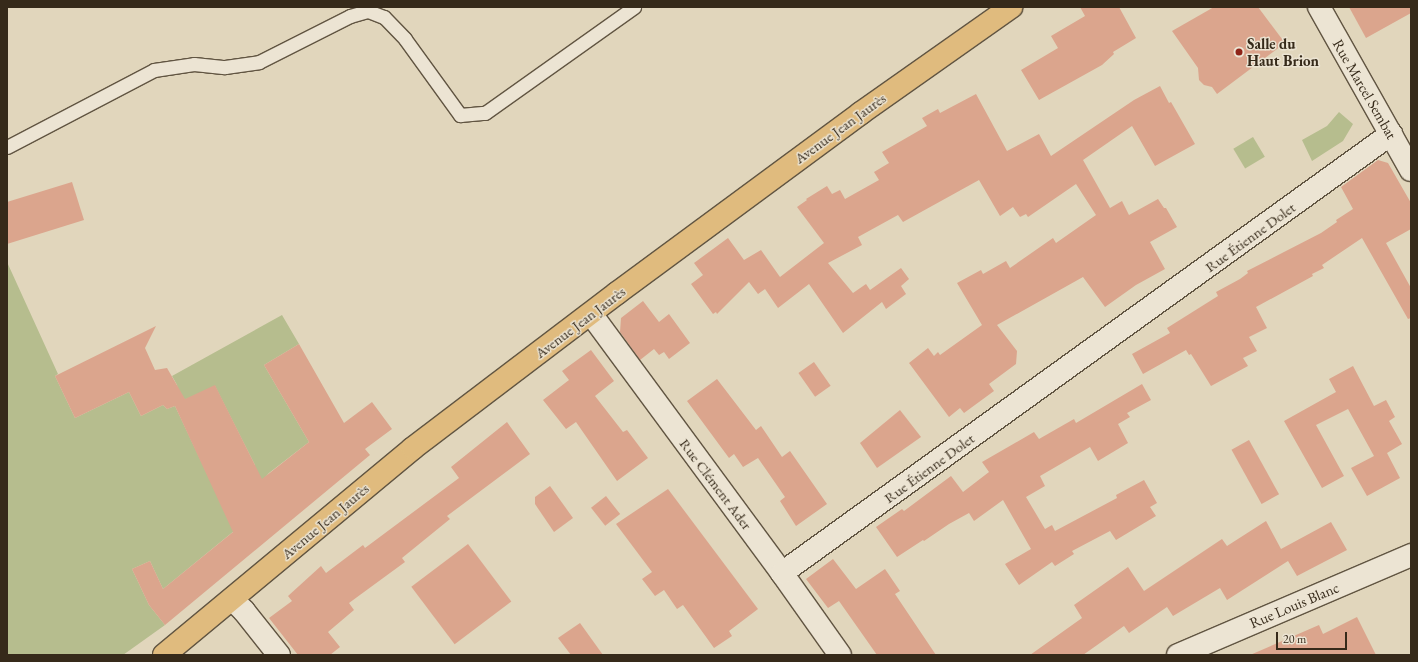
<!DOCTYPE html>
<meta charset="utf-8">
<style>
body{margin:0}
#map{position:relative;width:1418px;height:662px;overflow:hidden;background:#e1d6bc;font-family:"EB Garamond",serif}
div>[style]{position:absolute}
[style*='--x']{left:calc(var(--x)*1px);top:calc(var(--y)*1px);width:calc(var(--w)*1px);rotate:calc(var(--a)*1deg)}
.green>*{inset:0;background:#b6bd8e;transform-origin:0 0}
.building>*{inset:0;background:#dba58d;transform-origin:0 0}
.roads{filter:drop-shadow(1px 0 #615542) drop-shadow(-1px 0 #615542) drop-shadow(0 1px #615542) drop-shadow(0 -1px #615542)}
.lane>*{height:13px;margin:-6.5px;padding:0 6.5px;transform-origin:6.5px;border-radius:6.5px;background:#ece4d3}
.street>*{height:22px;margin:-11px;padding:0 11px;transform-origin:11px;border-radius:11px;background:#ece4d3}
.primary>*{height:22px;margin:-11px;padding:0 11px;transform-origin:11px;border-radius:11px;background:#e0bb7e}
.dots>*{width:11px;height:11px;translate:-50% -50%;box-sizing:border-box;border:2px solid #ece4d3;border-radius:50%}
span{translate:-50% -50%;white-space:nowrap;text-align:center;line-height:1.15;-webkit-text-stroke:3px #ece4d3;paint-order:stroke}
.poi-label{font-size:15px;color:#362a1a;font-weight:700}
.left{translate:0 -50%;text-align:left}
.street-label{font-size:15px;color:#362a1a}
.frame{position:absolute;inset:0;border:8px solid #362a1a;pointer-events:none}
.scale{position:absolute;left:1276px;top:632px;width:71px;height:18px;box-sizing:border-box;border:2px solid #362a1a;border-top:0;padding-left:5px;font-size:12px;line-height:14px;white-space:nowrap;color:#362a1a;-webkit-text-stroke:3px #ece4d3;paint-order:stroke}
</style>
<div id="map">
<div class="green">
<i style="clip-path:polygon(1339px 112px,1353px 124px,1343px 141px,1312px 161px,1302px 140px,1327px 126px)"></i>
<i style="left:1253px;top:137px;width:23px;height:23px;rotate:59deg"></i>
<i style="clip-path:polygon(7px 262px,58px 374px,55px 376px,75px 418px,129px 392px,141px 416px,163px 405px,167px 409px,175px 406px,234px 531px,163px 589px,150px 561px,132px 569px,149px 605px,165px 625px,123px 655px,7px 655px)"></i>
<i style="clip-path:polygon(282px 315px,299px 344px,264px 365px,309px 442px,269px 473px,253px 491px,243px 471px,255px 465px,215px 386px,180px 402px,177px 385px,172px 376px)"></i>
</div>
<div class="building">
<i style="clip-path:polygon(1080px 7px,1119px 7px,1136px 38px,1113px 52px,1114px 54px,1102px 65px,1039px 100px,1021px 70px,1058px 48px,1051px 36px,1085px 16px)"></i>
<i style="clip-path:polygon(1214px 7px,1258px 7px,1285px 43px,1217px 94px,1212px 87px,1204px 85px,1199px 80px,1198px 68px,1172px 31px)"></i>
<i style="clip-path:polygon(1349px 7px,1411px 7px,1411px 13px,1366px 38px)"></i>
<i style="clip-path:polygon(1160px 86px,1169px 103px,1171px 102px,1195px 144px,1155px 166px,1132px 126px,1083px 160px,1110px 208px,1122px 201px,1129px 215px,1158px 199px,1164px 208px,1166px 208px,1177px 227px,1150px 242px,1165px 269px,1136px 285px,1105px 307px,1083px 277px,997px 325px,1017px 351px,1016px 364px,989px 384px,994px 391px,964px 413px,960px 408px,949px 417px,909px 363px,928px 348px,934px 356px,938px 352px,940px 355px,982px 325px,957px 283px,981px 270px,983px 274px,1006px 261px,1010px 268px,1053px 238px,1056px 243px,1096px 215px,1076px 184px,1028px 217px,1026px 214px,1020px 217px,1013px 207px,1000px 216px,979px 180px,903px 222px,898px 215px,858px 237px,862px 245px,828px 263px,853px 293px,866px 284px,870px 290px,901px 268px,909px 279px,901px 286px,906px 294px,886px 309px,882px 302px,843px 333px,809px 284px,778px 308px,765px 289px,758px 294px,749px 282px,717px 314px,716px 312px,713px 314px,691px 284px,703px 275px,694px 263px,728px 238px,744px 260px,761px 250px,780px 277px,824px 243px,797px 207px,807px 200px,806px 199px,827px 186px,832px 194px,840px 190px,845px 199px,879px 180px,874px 172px,889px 163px,882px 152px,927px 126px,922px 118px,938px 109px,940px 113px,976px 94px,1007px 151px,1039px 134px,1051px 156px,1134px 100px)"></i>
<i style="clip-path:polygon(1378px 160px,1388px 163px,1411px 203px,1411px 229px,1386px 243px,1411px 288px,1411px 318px,1408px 319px,1362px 238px,1322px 265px,1324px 268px,1312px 274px,1313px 276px,1256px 307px,1267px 328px,1249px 337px,1257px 351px,1243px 358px,1248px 366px,1211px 386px,1191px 354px,1189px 355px,1186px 350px,1143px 374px,1132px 354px,1170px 333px,1167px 328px,1218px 296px,1216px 292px,1240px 279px,1248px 273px,1247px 271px,1321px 233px,1337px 222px,1336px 220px,1353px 209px,1341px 187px)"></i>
<i style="clip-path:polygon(72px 182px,84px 220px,7px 244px,7px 202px)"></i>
<i style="clip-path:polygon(643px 301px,659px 322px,669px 314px,690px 343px,669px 359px,664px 352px,659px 355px,654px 349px,640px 360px,620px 332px,621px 318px)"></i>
<i style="clip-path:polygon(156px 326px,145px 348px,155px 370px,167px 368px,185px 399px,215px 385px,262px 479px,309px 442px,264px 365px,299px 344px,344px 423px,372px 402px,392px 429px,365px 449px,370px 455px,165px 625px,149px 605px,132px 569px,150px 561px,163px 589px,233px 532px,175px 406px,167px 409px,163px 405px,141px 416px,129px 392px,75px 418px,55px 376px)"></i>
<i style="clip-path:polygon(591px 350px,614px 381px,595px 396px,623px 432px,627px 430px,648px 458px,617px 481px,576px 422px,566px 429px,543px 400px,569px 380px,562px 371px)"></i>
<i style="left:814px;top:362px;width:29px;height:19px;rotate:55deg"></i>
<i style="clip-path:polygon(1353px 366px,1374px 406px,1386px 400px,1395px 417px,1389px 421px,1402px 444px,1387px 453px,1400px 478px,1367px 496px,1351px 468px,1374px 456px,1348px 409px,1316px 425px,1344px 476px,1322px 488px,1284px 421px,1336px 392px,1329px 379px)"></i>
<i style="clip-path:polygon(717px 379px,756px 430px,761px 426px,782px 457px,790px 451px,827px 504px,796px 526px,780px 501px,785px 497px,758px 458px,743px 467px,734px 454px,729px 458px,687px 401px)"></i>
<i style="clip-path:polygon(1142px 384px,1151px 400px,1127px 413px,1130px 417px,1118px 424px,1128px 443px,1098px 461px,1090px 447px,1040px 476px,1045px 486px,1026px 497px,1045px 529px,1052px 525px,1055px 531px,1117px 498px,1116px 495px,1144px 480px,1157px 503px,1150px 507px,1156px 516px,1116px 540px,1110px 531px,1072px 551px,1074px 554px,1055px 566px,1052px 562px,1019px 585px,1005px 564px,1031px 549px,1003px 500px,974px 521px,969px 513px,949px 524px,924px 541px,923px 540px,897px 557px,876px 527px,902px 509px,904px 511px,951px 476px,963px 492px,989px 472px,982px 462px,1034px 432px,1039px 439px,1074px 419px,1076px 423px)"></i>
<i style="clip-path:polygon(900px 410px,921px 437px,877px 468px,860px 443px)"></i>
<i style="clip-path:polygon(507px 422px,530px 454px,447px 516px,450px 519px,402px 558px,405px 562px,349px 603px,354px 610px,328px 632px,340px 647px,330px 655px,298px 655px,269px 618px,292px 601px,288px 596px,321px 566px,326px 573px,363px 545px,365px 548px,459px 478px,451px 467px)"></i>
<i style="left:1249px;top:440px;width:62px;height:20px;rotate:61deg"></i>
<i style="clip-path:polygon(550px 486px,573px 518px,554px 532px,535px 504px,535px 497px)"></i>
<i style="clip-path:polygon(668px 489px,758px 609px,729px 631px,732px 636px,714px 648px,683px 605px,677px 609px,664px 590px,655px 596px,642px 579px,652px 572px,616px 524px)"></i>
<i style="left:606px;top:496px;width:23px;height:19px;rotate:52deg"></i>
<i style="clip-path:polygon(1266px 521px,1281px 549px,1331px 522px,1347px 550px,1297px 576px,1288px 561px,1227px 600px,1220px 588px,1173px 616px,1167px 607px,1129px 633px,1124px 626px,1083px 655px,1030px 655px,1082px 618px,1074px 605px,1128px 567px,1144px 591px,1222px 539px,1227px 546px)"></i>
<i style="left:468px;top:544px;width:72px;height:71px;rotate:53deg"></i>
<i style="clip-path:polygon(833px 559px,856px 589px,885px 569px,900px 591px,895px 594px,936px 655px,877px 655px,839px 601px,828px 608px,806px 579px)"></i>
<i style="clip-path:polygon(1357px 617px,1376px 655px,1250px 655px,1319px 625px,1323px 634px)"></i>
<i style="clip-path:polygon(580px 623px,603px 655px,571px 655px,558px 638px)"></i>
</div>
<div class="roads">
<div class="lane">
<i style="--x:7;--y:147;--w:166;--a:-27.6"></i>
<i style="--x:154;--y:70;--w:40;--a:-8.5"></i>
<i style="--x:194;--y:64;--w:31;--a:6"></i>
<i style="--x:225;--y:67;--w:34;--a:-8"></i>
<i style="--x:259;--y:62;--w:102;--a:-26.8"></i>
<i style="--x:350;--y:16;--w:19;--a:-16"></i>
<i style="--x:368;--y:11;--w:17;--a:21"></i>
<i style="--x:384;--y:17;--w:30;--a:46"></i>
<i style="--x:405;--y:39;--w:94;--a:54.1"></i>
<i style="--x:460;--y:115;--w:25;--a:-5"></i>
<i style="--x:485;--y:113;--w:183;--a:-35.4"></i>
</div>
<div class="street">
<i style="--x:1319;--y:7;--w:187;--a:60.6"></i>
<i style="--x:591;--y:314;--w:322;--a:53.6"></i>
<i style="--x:782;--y:573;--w:100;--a:54.7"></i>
<i style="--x:782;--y:573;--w:751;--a:-35.79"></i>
<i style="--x:232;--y:599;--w:17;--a:45"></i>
<i style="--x:244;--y:611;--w:56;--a:51.5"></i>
<i style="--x:1178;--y:655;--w:254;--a:-23.2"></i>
</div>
<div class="primary">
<i style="--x:164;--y:655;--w:324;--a:-39.7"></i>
<i style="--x:413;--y:448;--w:256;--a:-37.2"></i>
<i style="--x:617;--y:293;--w:303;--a:-36.4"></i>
<i style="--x:861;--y:113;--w:184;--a:-35.2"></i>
</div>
</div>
<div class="dots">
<i style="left:1239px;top:52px;background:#8f2418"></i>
</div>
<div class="poi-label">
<span class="left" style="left:1247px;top:52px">Salle du<br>Haut Brion</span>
</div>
<div class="street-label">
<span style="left:1365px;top:89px;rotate:60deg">Rue Marcel Sembat</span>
<span style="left:840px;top:128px;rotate:-36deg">Avenue Jean Jaurès</span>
<span style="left:1250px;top:237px;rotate:-36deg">Rue Étienne Dolet</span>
<span style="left:580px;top:322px;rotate:-37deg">Avenue Jean Jaurès</span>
<span style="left:929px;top:468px;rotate:-36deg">Rue Étienne Dolet</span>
<span style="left:716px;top:484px;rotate:53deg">Rue Clément Ader</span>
<span style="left:325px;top:521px;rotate:-40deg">Avenue Jean Jaurès</span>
<span style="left:1294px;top:605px;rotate:-23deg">Rue Louis Blanc</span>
</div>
<div class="frame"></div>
<div class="scale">20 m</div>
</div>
